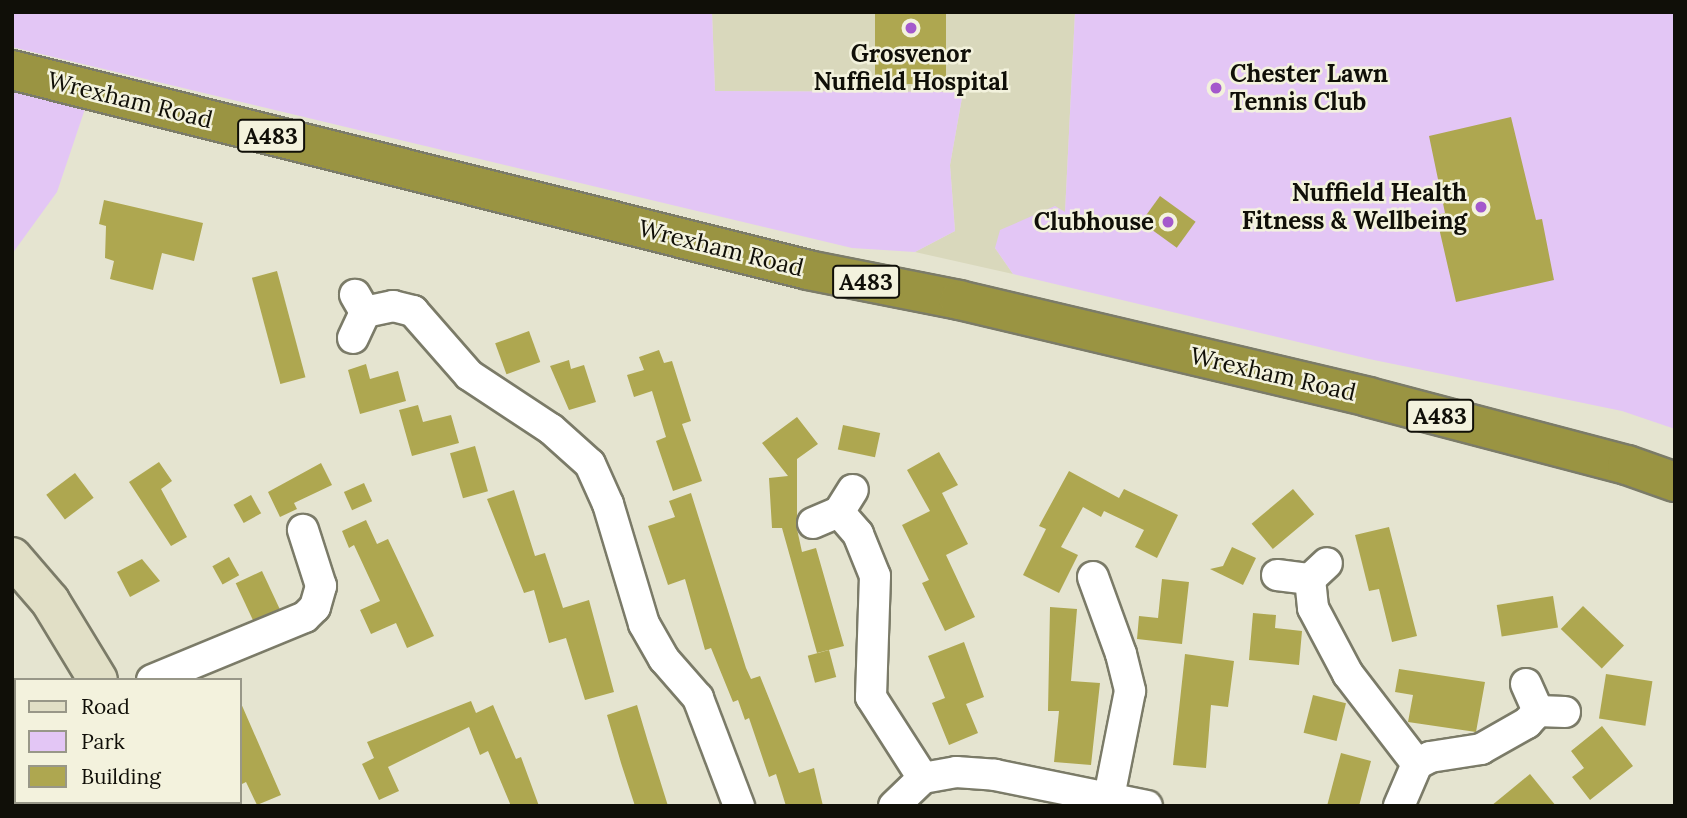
<!DOCTYPE html>
<style>
body{margin:0}
#map{position:relative;width:1687px;height:818px;overflow:hidden;background:#e5e4d0;font-family:Lora,serif}
div>[style]{position:absolute}
[style*='--x']{left:calc(var(--x)*1px);top:calc(var(--y)*1px);width:calc(var(--w)*1px);rotate:calc(var(--a)*1deg)}
.built>*{inset:0;background:#d9d8bc}
.green>*{inset:0;background:#e3c6f5}
.building>*{inset:0;background:#aea750;transform-origin:0 0}
.roads{filter:drop-shadow(2px 0 #7b7b68) drop-shadow(-2px 0 #7b7b68) drop-shadow(0 2px #7b7b68) drop-shadow(0 -2px #7b7b68)}
.street>*{height:30px;margin:-15px;padding:0 15px;transform-origin:15px;border-radius:15px;background:#fff}
.secondary>*{height:38px;margin:-19px;padding:0 19px;transform-origin:19px;border-radius:19px;background:#e1dfc6}
.highway>*{height:38px;margin:-19px;padding:0 19px;transform-origin:19px;border-radius:19px;background:#9a9442}
.dots>*{width:19px;height:19px;translate:-50% -50%;box-sizing:border-box;border:4px solid #f3f2dd;border-radius:50%}
span{translate:-50% -50%;white-space:nowrap;text-align:center;line-height:1.15;-webkit-text-stroke:5px #f3f2dd;paint-order:stroke}
.shield-label span{padding:2px 5px;background:#f3f2dd;border:2px solid;border-radius:5px;-webkit-text-stroke-width:0}
.shield-label{font-size:23px;color:#100f08;font-weight:700}
.poi-label{font-size:24px;color:#100f08;font-weight:700}
.left{translate:0 -50%;text-align:left}
.right{translate:-100% -50%;text-align:right}
.street-label{font-size:24px;color:#100f08}
.frame{position:absolute;inset:0;border:14px solid #100f08;pointer-events:none}
.legend{position:absolute;left:14px;top:678px;width:228px;height:126px;box-sizing:border-box;background:#f3f2dd;border:2px solid #989788;margin:0;padding:9px 12px;list-style:none;font-size:21px;color:#100f08}
.legend li{display:flex;align-items:center;gap:14px;height:35px}
.legend b{width:35px;border:2px solid #989788}
</style>
<div id="map">
<div class="built">
<i style="clip-path:polygon(712px 12px,1075px 12px,1065px 213px,995px 248px,1013px 274px,915px 252px,955px 231px,950px 165px,963px 92px,715px 91px)"></i>
</div>
<div class="green">
<i style="clip-path:polygon(12px 12px,712px 12px,715px 91px,963px 92px,950px 165px,955px 231px,915px 252px,852px 248px,12px 47px)"></i>
<i style="clip-path:polygon(1075px 12px,1675px 12px,1675px 429px,1622px 411px,1369px 359px,1013px 274px,995px 248px,1000px 230px,1055px 206px,1065px 212px)"></i>
<i style="clip-path:polygon(12px 75px,89px 97px,57px 192px,12px 254px)"></i>
</div>
<div class="building">
<i style="left:875px;top:12px;width:71px;height:72px"></i>
<i style="clip-path:polygon(1511px 117px,1536px 220px,1542px 219px,1554px 280px,1456px 302px,1436px 215px,1445px 213px,1429px 136px)"></i>
<i style="left:1160px;top:196px;width:44px;height:32px;rotate:36deg"></i>
<i style="clip-path:polygon(104px 200px,203px 223px,194px 261px,162px 253px,153px 290px,110px 279px,114px 261px,105px 258px,106px 226px,99px 224px)"></i>
<i style="left:277px;top:271px;width:110px;height:26px;rotate:75deg"></i>
<i style="left:529px;top:331px;width:33px;height:36px;rotate:70deg"></i>
<i style="clip-path:polygon(659px 350px,664px 363px,672px 361px,691px 421px,682px 424px,702px 481px,673px 491px,656px 441px,666px 437px,652px 391px,634px 397px,627px 375px,644px 370px,639px 357px)"></i>
<i style="clip-path:polygon(569px 360px,571px 369px,584px 365px,596px 402px,569px 410px,550px 366px)"></i>
<i style="clip-path:polygon(366px 364px,370px 379px,398px 371px,406px 401px,360px 414px,348px 370px)"></i>
<i style="clip-path:polygon(418px 405px,423px 422px,451px 415px,459px 443px,412px 456px,399px 410px)"></i>
<i style="clip-path:polygon(797px 417px,818px 444px,797px 459px,797px 529px,802px 552px,816px 548px,844px 646px,817px 653px,782px 528px,772px 528px,769px 478px,788px 476px,762px 443px)"></i>
<i style="left:843px;top:425px;width:38px;height:25px;rotate:12deg"></i>
<i style="left:475px;top:446px;width:47px;height:26px;rotate:74deg"></i>
<i style="clip-path:polygon(939px 452px,958px 485px,942px 493px,968px 544px,946px 555px,975px 617px,945px 631px,922px 583px,929px 580px,902px 525px,930px 511px,907px 470px)"></i>
<i style="clip-path:polygon(159px 462px,172px 481px,161px 489px,187px 537px,171px 546px,129px 482px)"></i>
<i style="clip-path:polygon(321px 463px,332px 485px,294px 503px,297px 509px,280px 517px,268px 492px)"></i>
<i style="clip-path:polygon(1069px 471px,1119px 498px,1124px 489px,1178px 515px,1157px 558px,1135px 547px,1144px 530px,1104px 511px,1101px 517px,1083px 507px,1061px 547px,1078px 555px,1059px 593px,1023px 575px,1046px 529px,1039px 526px)"></i>
<i style="left:75px;top:473px;width:31px;height:36px;rotate:53deg"></i>
<i style="left:364px;top:483px;width:20px;height:22px;rotate:66deg"></i>
<i style="left:1293px;top:489px;width:33px;height:54px;rotate:50deg"></i>
<i style="clip-path:polygon(514px 490px,535px 556px,545px 553px,563px 608px,589px 600px,614px 692px,585px 700px,566px 638px,549px 643px,534px 590px,524px 593px,487px 499px)"></i>
<i style="clip-path:polygon(691px 493px,746px 668px,751px 679px,760px 676px,799px 773px,814px 768px,823px 806px,786px 806px,776px 774px,769px 777px,749px 718px,745px 720px,738px 700px,733px 702px,711px 648px,705px 650px,685px 579px,668px 585px,648px 526px,675px 517px,669px 501px)"></i>
<i style="left:251px;top:495px;width:21px;height:20px;rotate:61deg"></i>
<i style="clip-path:polygon(366px 520px,377px 544px,388px 539px,434px 636px,407px 648px,396px 623px,371px 634px,360px 610px,380px 601px,354px 545px,349px 548px,342px 531px)"></i>
<i style="clip-path:polygon(1389px 527px,1417px 636px,1392px 642px,1379px 589px,1369px 591px,1355px 535px)"></i>
<i style="clip-path:polygon(1232px 547px,1256px 558px,1243px 585px,1210px 569px,1223px 566px)"></i>
<i style="left:229px;top:557px;width:21px;height:19px;rotate:61deg"></i>
<i style="clip-path:polygon(142px 559px,160px 581px,130px 597px,117px 572px)"></i>
<i style="left:262px;top:571px;width:42px;height:29px;rotate:65deg"></i>
<i style="clip-path:polygon(1162px 579px,1189px 582px,1182px 644px,1137px 639px,1139px 616px,1158px 618px)"></i>
<i style="left:1553px;top:596px;width:32px;height:57px;rotate:81deg"></i>
<i style="left:1583px;top:606px;width:57px;height:32px;rotate:44deg"></i>
<i style="clip-path:polygon(1050px 607px,1077px 609px,1071px 681px,1100px 683px,1091px 765px,1054px 762px,1059px 711px,1048px 711px)"></i>
<i style="clip-path:polygon(1253px 613px,1276px 615px,1275px 628px,1302px 631px,1299px 665px,1249px 660px)"></i>
<i style="clip-path:polygon(964px 642px,984px 697px,966px 704px,978px 733px,949px 745px,932px 703px,945px 698px,928px 656px)"></i>
<i style="left:829px;top:650px;width:28px;height:22px;rotate:75deg"></i>
<i style="clip-path:polygon(1185px 654px,1234px 661px,1228px 707px,1211px 705px,1206px 768px,1173px 765px)"></i>
<i style="clip-path:polygon(1399px 669px,1485px 682px,1476px 732px,1408px 722px,1413px 695px,1395px 692px)"></i>
<i style="left:1606px;top:674px;width:47px;height:45px;rotate:9deg"></i>
<i style="left:1313px;top:695px;width:34px;height:39px;rotate:14deg"></i>
<i style="clip-path:polygon(240px 701px,281px 795px,257px 805px,246px 782px,240px 785px)"></i>
<i style="clip-path:polygon(471px 701px,476px 713px,493px 705px,516px 759px,521px 757px,539px 806px,511px 806px,488px 751px,480px 755px,469px 727px,388px 767px,399px 791px,379px 800px,362px 764px,374px 758px,367px 742px)"></i>
<i style="clip-path:polygon(637px 705px,648px 742px,668px 806px,635px 806px,621px 763px,607px 715px)"></i>
<i style="clip-path:polygon(1602px 726px,1633px 766px,1590px 800px,1572px 777px,1584px 768px,1571px 751px)"></i>
<i style="clip-path:polygon(1341px 753px,1371px 761px,1359px 806px,1327px 806px)"></i>
<i style="clip-path:polygon(1530px 774px,1556px 806px,1491px 806px)"></i>
</div>
<div class="roads">
<div class="street">
<i style="--x:365;--y:312;--w:29;--a:-12"></i>
<i style="--x:393;--y:306;--w:21;--a:14"></i>
<i style="--x:413;--y:311;--w:85;--a:48.8"></i>
<i style="--x:469;--y:375;--w:98;--a:33.4"></i>
<i style="--x:551;--y:429;--w:52;--a:41.9"></i>
<i style="--x:590;--y:464;--w:44;--a:65.8"></i>
<i style="--x:608;--y:504;--w:125;--a:73.3"></i>
<i style="--x:644;--y:624;--w:40;--a:60.3"></i>
<i style="--x:664;--y:659;--w:52;--a:48.9"></i>
<i style="--x:698;--y:698;--w:116;--a:69.2"></i>
<i style="--x:353;--y:338;--w:29;--a:-65"></i>
<i style="--x:365;--y:312;--w:20;--a:-120"></i>
<i style="--x:839;--y:512;--w:29;--a:49"></i>
<i style="--x:858;--y:534;--w:45;--a:68"></i>
<i style="--x:875;--y:576;--w:121;--a:91.9"></i>
<i style="--x:871;--y:697;--w:96;--a:57.3"></i>
<i style="--x:813;--y:523;--w:28;--a:-23"></i>
<i style="--x:839;--y:512;--w:26;--a:-58"></i>
<i style="--x:1277;--y:575;--w:33;--a:7"></i>
<i style="--x:1310;--y:579;--w:23;--a:-43"></i>
<i style="--x:1093;--y:577;--w:82;--a:70"></i>
<i style="--x:1121;--y:654;--w:38;--a:76"></i>
<i style="--x:1130;--y:691;--w:108;--a:101.2"></i>
<i style="--x:1310;--y:579;--w:29;--a:84"></i>
<i style="--x:1313;--y:608;--w:75;--a:62.1"></i>
<i style="--x:1348;--y:674;--w:113;--a:52.5"></i>
<i style="--x:1417;--y:764;--w:46;--a:113.2"></i>
<i style="--x:152;--y:680;--w:165;--a:-22.4"></i>
<i style="--x:305;--y:617;--w:14;--a:-45"></i>
<i style="--x:315;--y:607;--w:22;--a:-74"></i>
<i style="--x:321;--y:586;--w:59;--a:-107.8"></i>
<i style="--x:1526;--y:684;--w:30;--a:66"></i>
<i style="--x:1538;--y:711;--w:27;--a:2"></i>
<i style="--x:1417;--y:764;--w:15;--a:-28"></i>
<i style="--x:1430;--y:757;--w:52;--a:-8.9"></i>
<i style="--x:1481;--y:749;--w:53;--a:-29.5"></i>
<i style="--x:1527;--y:723;--w:16;--a:-47"></i>
<i style="--x:894;--y:806;--w:40;--a:-44"></i>
<i style="--x:923;--y:778;--w:34;--a:-10"></i>
<i style="--x:956;--y:772;--w:39;--a:4"></i>
<i style="--x:995;--y:775;--w:155;--a:11.5"></i>
</div>
<div class="secondary">
<i style="--x:12;--y:557;--w:58;--a:49.2"></i>
<i style="--x:50;--y:601;--w:92;--a:58.7"></i>
<i style="--x:155;--y:802;--w:4;--a:63"></i>
</div>
<div class="highway">
<i style="--x:12;--y:70;--w:821;--a:14.1"></i>
<i style="--x:808;--y:270;--w:154;--a:11.2"></i>
<i style="--x:959;--y:300;--w:420;--a:13.3"></i>
<i style="--x:1368;--y:397;--w:268;--a:14.7"></i>
<i style="--x:1627;--y:465;--w:51;--a:19.5"></i>
</div>
</div>
<div class="dots">
<i style="left:911px;top:28px;background:#a459cc"></i>
<i style="left:1216px;top:88px;background:#a459cc"></i>
<i style="left:1481px;top:207px;background:#a459cc"></i>
<i style="left:1168px;top:222px;background:#a459cc"></i>
</div>
<div class="shield-label">
<span style="left:271px;top:136px">A483</span>
<span style="left:866px;top:282px">A483</span>
<span style="left:1440px;top:416px">A483</span>
</div>
<div class="poi-label">
<span style="left:911px;top:68px">Grosvenor<br>Nuffield Hospital</span>
<span class="left" style="left:1230px;top:88px">Chester Lawn<br>Tennis Club</span>
<span class="right" style="left:1467px;top:207px">Nuffield Health<br>Fitness &amp; Wellbeing</span>
<span class="right" style="left:1154px;top:222px">Clubhouse</span>
</div>
<div class="street-label">
<span style="left:130px;top:100px;rotate:14deg">Wrexham Road</span>
<span style="left:721px;top:248px;rotate:14deg">Wrexham Road</span>
<span style="left:1273px;top:374px;rotate:13deg">Wrexham Road</span>
</div>
<div class="frame"></div>
<ul class="legend">
<li><b style="height:9px;background:#e1dfc6"></b>Road</li>
<li><b style="height:19px;background:#e3c6f5"></b>Park</li>
<li><b style="height:19px;background:#aea750"></b>Building</li>
</ul>
</div>
